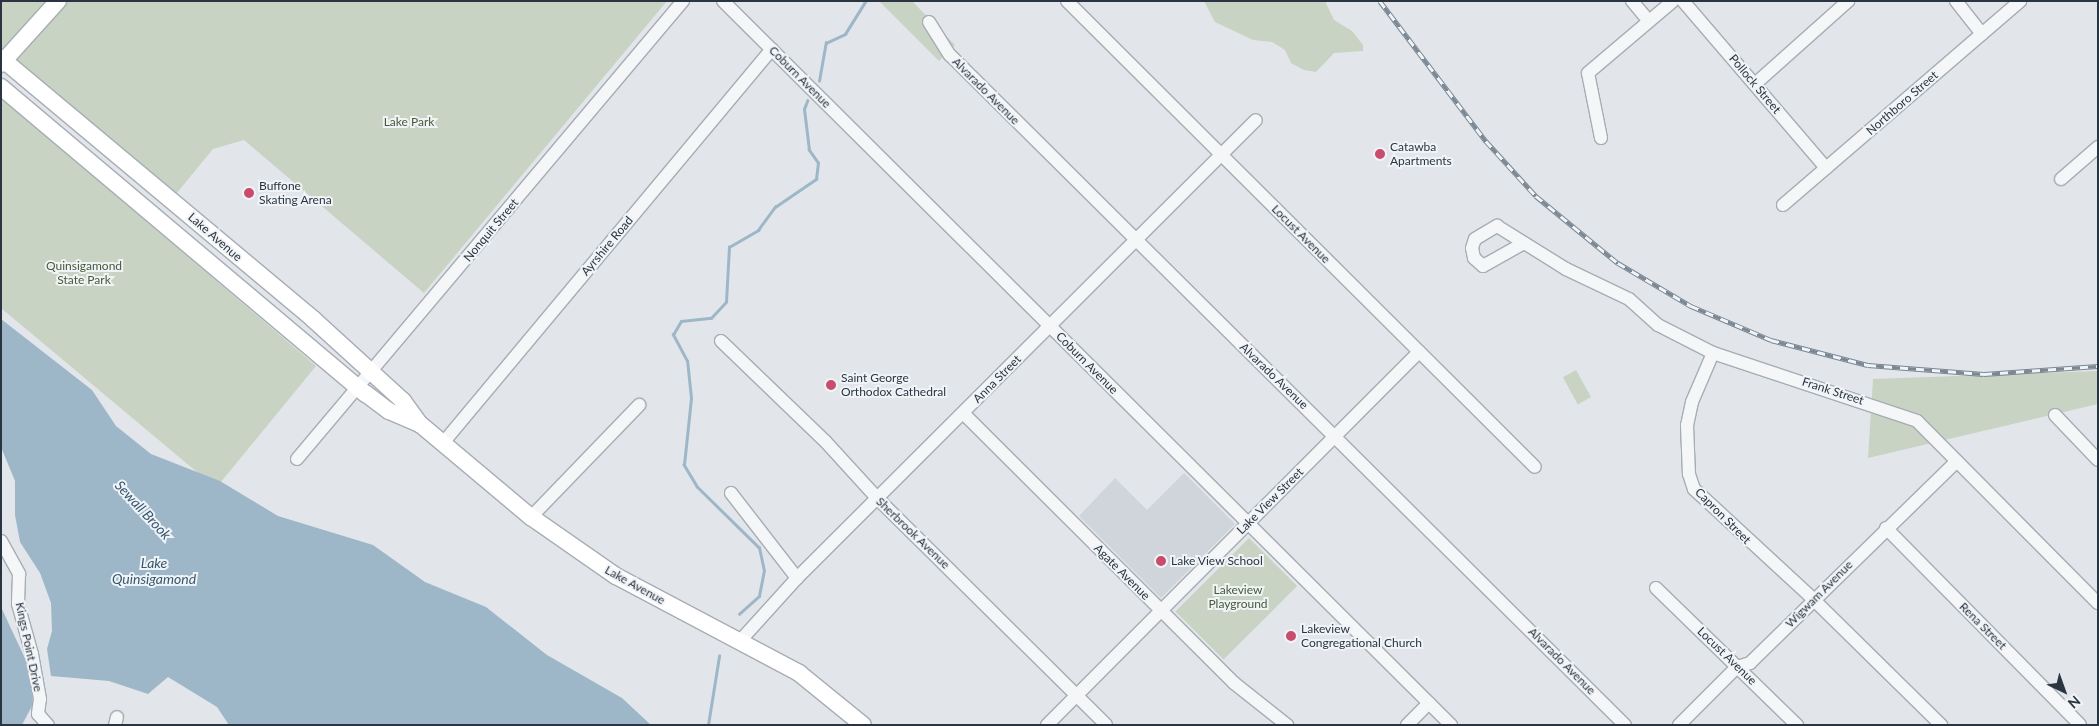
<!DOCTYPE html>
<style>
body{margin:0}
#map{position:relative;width:2099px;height:726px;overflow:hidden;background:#e2e6ea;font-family:Lato,sans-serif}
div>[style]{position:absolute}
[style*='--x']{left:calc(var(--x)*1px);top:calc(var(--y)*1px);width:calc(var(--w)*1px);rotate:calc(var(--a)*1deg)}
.built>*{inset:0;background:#d0d5db}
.green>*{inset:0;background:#c9d3c3;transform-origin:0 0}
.water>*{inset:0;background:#9eb7c8}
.stream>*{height:2.5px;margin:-1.25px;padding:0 1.25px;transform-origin:1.25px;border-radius:1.25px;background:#9eb7c8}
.roads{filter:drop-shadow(1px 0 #a7adb4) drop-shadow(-1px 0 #a7adb4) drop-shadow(0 1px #a7adb4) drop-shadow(0 -1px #a7adb4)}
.minor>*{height:12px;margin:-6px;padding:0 6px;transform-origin:6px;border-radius:6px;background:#f4f6f8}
.major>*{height:16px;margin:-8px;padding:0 8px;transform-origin:8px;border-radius:8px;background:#fff}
.rail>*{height:4.5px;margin-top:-2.25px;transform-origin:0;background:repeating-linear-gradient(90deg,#f1f4f7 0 8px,#7b8793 0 16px);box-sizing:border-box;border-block:1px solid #7b8793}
.dots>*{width:14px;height:14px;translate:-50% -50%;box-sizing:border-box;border:2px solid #f1f4f7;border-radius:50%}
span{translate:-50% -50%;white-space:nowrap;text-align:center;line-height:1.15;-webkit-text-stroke:4px #f1f4f7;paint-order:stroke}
.street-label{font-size:12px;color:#2a3541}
.park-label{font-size:12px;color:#435c38}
.poi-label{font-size:12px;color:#2a3541}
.left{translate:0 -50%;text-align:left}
.water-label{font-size:14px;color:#365873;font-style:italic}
.frame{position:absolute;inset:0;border:2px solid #2a3541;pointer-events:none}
.north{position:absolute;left:2039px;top:666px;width:50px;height:50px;-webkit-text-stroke:4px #f1f4f7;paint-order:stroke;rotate:138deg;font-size:14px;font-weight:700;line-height:20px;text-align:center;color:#2a3541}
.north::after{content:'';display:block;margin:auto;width:18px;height:22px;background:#2a3541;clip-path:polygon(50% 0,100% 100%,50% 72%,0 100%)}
</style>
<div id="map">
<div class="built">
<i style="clip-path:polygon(1184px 473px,1235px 524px,1161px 598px,1079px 516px,1115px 478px,1147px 510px)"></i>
</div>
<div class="green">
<i style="clip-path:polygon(1px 1px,667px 1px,424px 293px,244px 140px,213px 149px,176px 194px,1px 48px)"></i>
<i style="clip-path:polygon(879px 1px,912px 1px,955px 45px,939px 61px)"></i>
<i style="clip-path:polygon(1204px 1px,1325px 1px,1334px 20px,1352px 31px,1363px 45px,1363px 51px,1334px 53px,1316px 72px,1304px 70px,1291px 63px,1285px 50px,1272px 42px,1253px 40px,1215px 22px)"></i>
<i style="clip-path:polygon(1px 97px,316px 366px,216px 488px,1px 308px)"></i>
<i style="left:1576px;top:370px;width:31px;height:15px;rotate:61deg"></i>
<i style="clip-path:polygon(2098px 371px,2098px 404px,1868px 458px,1873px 379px)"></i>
<i style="left:1249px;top:538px;width:68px;height:104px;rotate:45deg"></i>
</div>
<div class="water">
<i style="clip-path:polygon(1px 319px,92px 390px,116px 426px,151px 454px,220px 481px,278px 516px,373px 545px,425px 582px,486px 607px,547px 655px,622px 698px,651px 725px,229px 725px,217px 707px,168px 677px,148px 694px,109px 681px,51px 676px,47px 649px,52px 631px,51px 603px,40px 573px,20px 542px,15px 515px,15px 481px,1px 447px)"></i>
<i style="clip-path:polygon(1px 607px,29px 667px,33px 704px,22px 725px,1px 725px)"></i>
</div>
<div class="stream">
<i style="--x:819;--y:81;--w:39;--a:-80"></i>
<i style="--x:826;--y:43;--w:21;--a:-25"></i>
<i style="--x:845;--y:34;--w:39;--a:-58"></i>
<i style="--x:739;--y:614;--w:27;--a:-42"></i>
<i style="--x:759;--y:596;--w:25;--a:-79"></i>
<i style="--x:764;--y:571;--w:24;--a:-102"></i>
<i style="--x:759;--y:548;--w:87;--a:-135.5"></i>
<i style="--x:697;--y:487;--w:26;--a:-121"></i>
<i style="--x:684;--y:465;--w:67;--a:-84"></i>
<i style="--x:691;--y:398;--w:37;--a:-96"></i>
<i style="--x:687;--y:361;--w:30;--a:-118"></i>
<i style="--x:673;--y:335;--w:16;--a:-60"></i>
<i style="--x:681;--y:321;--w:30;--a:-6"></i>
<i style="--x:711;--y:318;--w:22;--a:-47"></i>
<i style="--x:726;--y:302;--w:55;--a:-86.9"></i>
<i style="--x:729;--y:247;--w:34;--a:-30"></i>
<i style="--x:758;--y:230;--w:29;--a:-54"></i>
<i style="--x:775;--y:207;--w:50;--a:-34.3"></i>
<i style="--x:816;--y:179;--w:16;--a:-83"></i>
<i style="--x:818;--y:163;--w:16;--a:-125"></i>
<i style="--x:809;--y:150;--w:41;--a:-97"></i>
<i style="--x:804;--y:109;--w:9;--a:-69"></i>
<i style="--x:708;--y:725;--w:70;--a:-80.9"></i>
</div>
<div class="roads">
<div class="minor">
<i style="--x:723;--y:1;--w:1027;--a:44.84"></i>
<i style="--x:1067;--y:1;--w:660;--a:44.88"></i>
<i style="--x:1632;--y:1;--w:26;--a:50"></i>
<i style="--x:1683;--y:1;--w:220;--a:49.4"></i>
<i style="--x:1956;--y:1;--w:42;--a:51.8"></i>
<i style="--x:929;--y:22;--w:39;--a:58"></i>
<i style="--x:950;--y:55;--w:951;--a:44.79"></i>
<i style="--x:1755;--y:84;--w:125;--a:-41.7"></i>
<i style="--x:1601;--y:138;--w:66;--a:-101.3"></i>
<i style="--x:1588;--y:73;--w:111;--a:-40.3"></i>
<i style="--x:2061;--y:179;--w:49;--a:-40.9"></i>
<i style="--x:1783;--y:205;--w:313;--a:-40.7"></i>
<i style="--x:1524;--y:243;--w:47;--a:150.7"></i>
<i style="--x:1483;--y:266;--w:12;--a:-138"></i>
<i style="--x:1474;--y:258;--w:10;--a:-101"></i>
<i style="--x:1472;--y:248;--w:9;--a:-72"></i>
<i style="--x:1475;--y:239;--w:26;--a:-31"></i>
<i style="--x:1497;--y:226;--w:81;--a:31.9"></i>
<i style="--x:1566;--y:269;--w:70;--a:25.5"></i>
<i style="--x:1629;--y:299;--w:39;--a:42"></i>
<i style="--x:1658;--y:325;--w:62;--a:27"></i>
<i style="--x:1713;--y:353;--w:215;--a:18.4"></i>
<i style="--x:1917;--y:421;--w:257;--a:45.2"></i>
<i style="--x:721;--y:341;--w:144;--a:43.9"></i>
<i style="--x:825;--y:441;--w:77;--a:47.6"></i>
<i style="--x:877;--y:498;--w:322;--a:44.7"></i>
<i style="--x:1713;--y:353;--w:53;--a:113.2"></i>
<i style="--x:1692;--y:402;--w:24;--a:102"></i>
<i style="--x:1687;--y:425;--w:49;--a:87.7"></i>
<i style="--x:1689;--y:474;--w:16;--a:72"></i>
<i style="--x:1694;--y:489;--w:162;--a:42.7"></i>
<i style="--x:1813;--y:599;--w:180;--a:44.5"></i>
<i style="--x:963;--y:413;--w:383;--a:44.9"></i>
<i style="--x:1234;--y:683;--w:68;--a:38.4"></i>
<i style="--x:2055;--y:415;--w:62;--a:46.3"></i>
<i style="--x:443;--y:443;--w:513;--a:-50.14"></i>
<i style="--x:297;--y:459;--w:599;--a:-49.88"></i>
<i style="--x:731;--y:493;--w:108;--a:52.2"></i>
<i style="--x:531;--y:517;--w:156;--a:-46"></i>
<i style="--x:1886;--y:528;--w:276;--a:45.4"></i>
<i style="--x:1;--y:541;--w:38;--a:61"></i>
<i style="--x:19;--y:574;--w:30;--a:92"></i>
<i style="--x:18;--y:604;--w:52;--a:74.4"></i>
<i style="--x:32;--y:654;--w:46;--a:79.9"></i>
<i style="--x:40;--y:699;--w:15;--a:98"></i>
<i style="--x:38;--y:714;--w:15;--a:48"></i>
<i style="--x:1656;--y:588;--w:197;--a:44.2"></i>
<i style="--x:740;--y:641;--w:85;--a:-47.9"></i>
<i style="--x:797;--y:578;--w:648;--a:-44.94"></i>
<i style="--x:115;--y:725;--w:8;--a:-76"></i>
<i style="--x:1047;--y:725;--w:527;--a:-45.08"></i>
<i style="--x:1407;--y:725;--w:31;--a:-45"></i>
<i style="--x:1679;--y:725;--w:82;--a:-45"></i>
<i style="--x:1737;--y:667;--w:14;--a:-17"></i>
<i style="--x:1750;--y:663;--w:289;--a:-44.3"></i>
</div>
<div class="major">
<i style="--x:1;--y:58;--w:407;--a:39.9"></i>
<i style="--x:313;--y:319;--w:122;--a:42.3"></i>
<i style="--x:403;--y:401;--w:29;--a:54"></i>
<i style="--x:420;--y:424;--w:145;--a:40"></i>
<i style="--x:531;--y:517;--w:103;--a:34.8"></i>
<i style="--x:616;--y:576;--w:207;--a:27.9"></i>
<i style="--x:799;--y:673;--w:82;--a:39.1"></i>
<i style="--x:1;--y:64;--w:85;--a:-47.9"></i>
<i style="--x:1;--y:87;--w:476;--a:40.1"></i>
<i style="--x:365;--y:393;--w:30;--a:37"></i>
<i style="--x:389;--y:411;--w:34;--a:23"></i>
</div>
</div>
<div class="rail">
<i style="--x:1380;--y:1;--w:176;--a:52.9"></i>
<i style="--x:1486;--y:141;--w:74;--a:47.7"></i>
<i style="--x:1536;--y:196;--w:106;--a:39.3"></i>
<i style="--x:1618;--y:263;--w:85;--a:30.5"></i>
<i style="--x:1691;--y:306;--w:87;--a:23"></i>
<i style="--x:1771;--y:340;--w:100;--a:14.5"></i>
<i style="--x:1868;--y:365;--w:116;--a:4.4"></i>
<i style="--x:1984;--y:374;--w:114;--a:-4"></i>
</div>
<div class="dots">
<i style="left:1380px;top:154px;background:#c94c6d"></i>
<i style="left:249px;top:193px;background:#c94c6d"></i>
<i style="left:831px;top:385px;background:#c94c6d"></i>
<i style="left:1161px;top:561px;background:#c94c6d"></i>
<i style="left:1291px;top:636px;background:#c94c6d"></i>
</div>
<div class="street-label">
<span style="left:800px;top:77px;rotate:45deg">Coburn Avenue</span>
<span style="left:1755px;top:84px;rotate:50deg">Pollock Street</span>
<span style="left:986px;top:91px;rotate:45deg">Alvarado Avenue</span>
<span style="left:1902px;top:103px;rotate:-41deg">Northboro Street</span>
<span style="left:491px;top:230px;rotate:-50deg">Nonquit Street</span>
<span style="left:1301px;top:234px;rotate:45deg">Locust Avenue</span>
<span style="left:215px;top:237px;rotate:41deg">Lake Avenue</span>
<span style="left:607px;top:246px;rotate:-50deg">Ayrshire Road</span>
<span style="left:1087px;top:363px;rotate:45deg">Coburn Avenue</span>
<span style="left:1274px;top:376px;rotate:44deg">Alvarado Avenue</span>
<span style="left:997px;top:379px;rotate:-45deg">Anna Street</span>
<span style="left:1833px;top:391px;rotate:18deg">Frank Street</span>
<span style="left:1270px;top:501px;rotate:-45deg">Lake View Street</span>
<span style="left:1723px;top:516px;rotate:45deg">Capron Street</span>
<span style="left:913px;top:533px;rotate:44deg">Sherbrook Avenue</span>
<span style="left:1122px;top:572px;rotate:45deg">Agate Avenue</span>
<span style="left:635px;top:585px;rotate:29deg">Lake Avenue</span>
<span style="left:1819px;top:594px;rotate:-45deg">Wigwam Avenue</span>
<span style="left:1983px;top:626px;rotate:45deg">Rena Street</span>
<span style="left:29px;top:647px;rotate:78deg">Kings Point Drive</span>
<span style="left:1727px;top:656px;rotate:44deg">Locust Avenue</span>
<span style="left:1562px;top:661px;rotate:45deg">Alvarado Avenue</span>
</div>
<div class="park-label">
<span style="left:409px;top:122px">Lake Park</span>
<span style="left:84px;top:273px">Quinsigamond<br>State Park</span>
<span style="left:1238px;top:597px">Lakeview<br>Playground</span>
</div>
<div class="poi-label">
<span class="left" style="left:1390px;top:154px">Catawba<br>Apartments</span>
<span class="left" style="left:259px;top:193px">Buffone<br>Skating Arena</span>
<span class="left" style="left:841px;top:385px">Saint George<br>Orthodox Cathedral</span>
<span class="left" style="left:1171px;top:561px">Lake View School</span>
<span class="left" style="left:1301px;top:636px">Lakeview<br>Congregational Church</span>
</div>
<div class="water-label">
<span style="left:143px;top:510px;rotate:47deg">Sewall Brook</span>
<span style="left:154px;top:571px">Lake<br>Quinsigamond</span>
</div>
<div class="frame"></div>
<div class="north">N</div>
</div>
